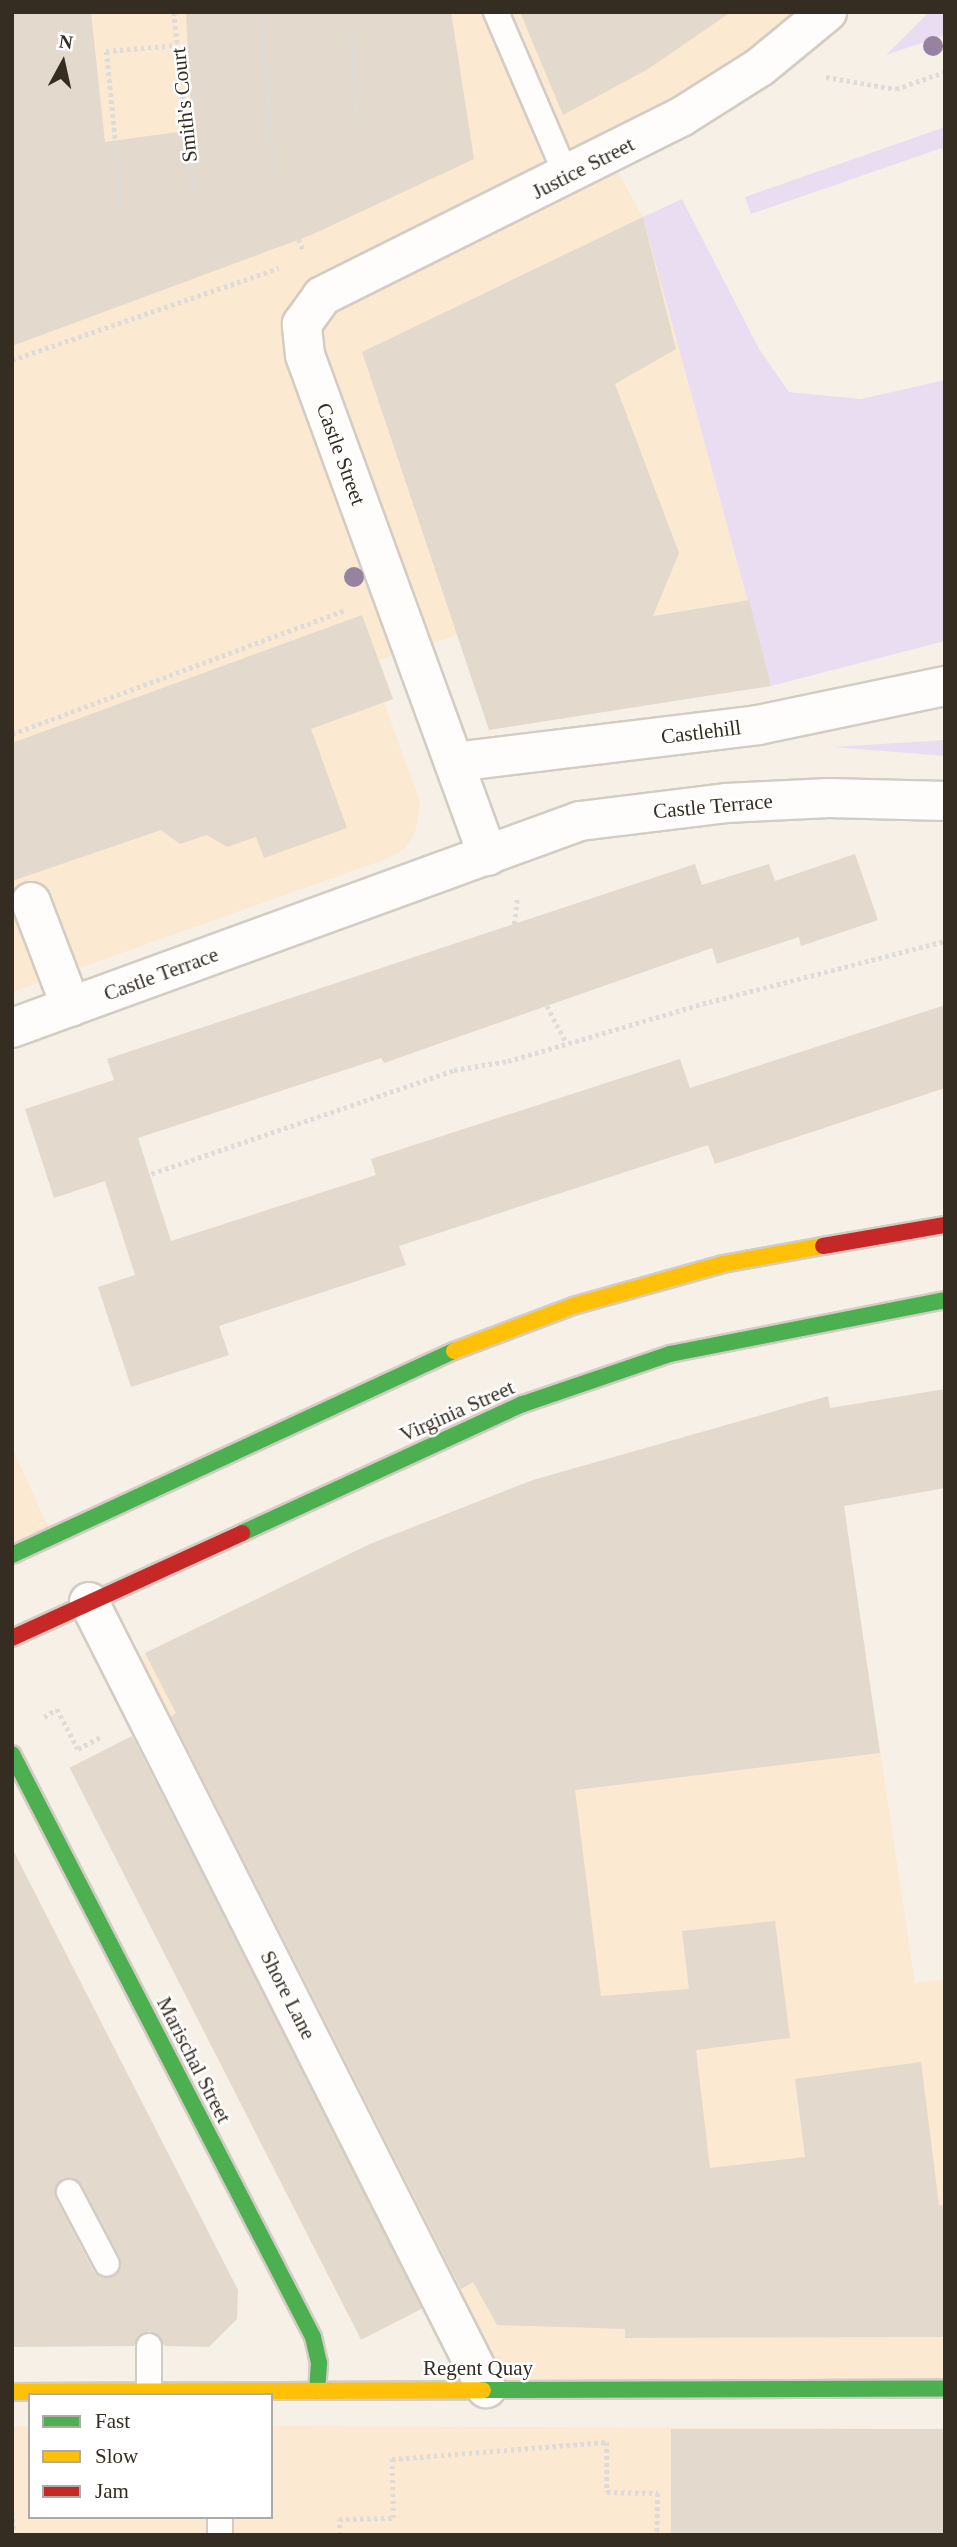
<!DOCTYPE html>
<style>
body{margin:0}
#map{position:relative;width:957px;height:2547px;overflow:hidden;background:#f7f0e7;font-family:Georgia,serif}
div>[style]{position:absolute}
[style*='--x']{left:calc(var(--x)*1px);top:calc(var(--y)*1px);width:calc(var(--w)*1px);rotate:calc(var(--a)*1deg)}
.built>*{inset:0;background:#fbe9d2}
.green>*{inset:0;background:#ebddf1}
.building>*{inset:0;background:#e3d9cc;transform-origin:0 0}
.path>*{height:4.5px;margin-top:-2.25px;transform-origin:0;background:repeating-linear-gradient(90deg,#dedcd9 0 3.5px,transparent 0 7px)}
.roads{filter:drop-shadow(2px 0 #d3ccc3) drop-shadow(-2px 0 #d3ccc3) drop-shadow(0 2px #d3ccc3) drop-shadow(0 -2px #d3ccc3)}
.lane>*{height:24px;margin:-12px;padding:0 12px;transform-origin:12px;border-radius:12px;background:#fefdfb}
.street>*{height:38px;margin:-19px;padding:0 19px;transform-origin:19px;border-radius:19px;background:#fefdfb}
.fast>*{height:16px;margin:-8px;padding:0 8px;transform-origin:8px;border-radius:8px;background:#4caf50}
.slow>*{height:16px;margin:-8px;padding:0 8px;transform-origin:8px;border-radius:8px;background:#ffc107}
.jam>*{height:16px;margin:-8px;padding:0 8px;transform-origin:8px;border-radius:8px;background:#c62828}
.trees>*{width:20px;height:20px;margin:-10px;border-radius:50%;background:#97839f}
span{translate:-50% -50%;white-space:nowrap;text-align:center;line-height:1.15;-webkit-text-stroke:5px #fff;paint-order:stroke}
.street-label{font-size:21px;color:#352d22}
.frame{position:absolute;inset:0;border:14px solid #352d22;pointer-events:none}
.legend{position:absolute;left:28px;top:2393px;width:245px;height:126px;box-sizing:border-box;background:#fff;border:2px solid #aeaba7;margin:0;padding:9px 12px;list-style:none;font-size:21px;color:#352d22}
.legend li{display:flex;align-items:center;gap:14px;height:35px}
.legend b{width:35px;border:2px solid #aeaba7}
.north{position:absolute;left:28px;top:28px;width:70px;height:70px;-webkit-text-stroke:5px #fff;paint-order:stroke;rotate:8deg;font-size:19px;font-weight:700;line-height:28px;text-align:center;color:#352d22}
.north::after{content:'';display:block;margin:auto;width:24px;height:32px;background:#352d22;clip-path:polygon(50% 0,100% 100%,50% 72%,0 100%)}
</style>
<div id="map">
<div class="built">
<i style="clip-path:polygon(12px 12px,827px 12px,608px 155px,643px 217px,749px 600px,637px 618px,458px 635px,379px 660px,393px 699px,384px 702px,420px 802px,415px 834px,404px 849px,389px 858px,12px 992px)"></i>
<i style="clip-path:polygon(12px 1448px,52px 1535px,12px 1555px)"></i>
<i style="clip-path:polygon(533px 1480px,858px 1603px,915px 1983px,945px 1979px,945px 2390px,484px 2396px,111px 1671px,370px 1544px)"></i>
<i style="clip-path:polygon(12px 2426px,30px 2426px,30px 2517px,271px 2517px,271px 2426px,945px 2429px,945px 2535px,12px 2535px)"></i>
</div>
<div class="green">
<i style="clip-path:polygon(929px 12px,945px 12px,945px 35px,886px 55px)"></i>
<i style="clip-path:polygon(945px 127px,945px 155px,942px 148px,751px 214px,745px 197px)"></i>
<i style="clip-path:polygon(682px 199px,759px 349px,789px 392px,861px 399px,945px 380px,945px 641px,771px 686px,643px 217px)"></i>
<i style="clip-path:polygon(945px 740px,945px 756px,833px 747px)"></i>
</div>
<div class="building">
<i style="clip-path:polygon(12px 12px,91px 12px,105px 142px,192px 130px,186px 12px,451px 12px,474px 159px,311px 235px,12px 346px)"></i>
<i style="clip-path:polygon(520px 12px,731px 12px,648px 69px,563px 115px)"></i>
<i style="clip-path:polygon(643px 217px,676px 349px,615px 384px,679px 553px,653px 616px,749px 600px,771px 686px,489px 730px,362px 352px)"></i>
<i style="clip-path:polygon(362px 615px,393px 699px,311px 729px,347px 828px,264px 858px,256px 837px,227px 847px,207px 835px,180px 844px,161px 830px,12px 881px,12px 743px)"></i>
<i style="clip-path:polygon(855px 854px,878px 920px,801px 946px,799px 937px,717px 964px,712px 948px,384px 1063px,381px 1058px,138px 1138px,171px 1241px,376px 1175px,371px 1159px,680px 1059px,690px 1088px,945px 1005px,945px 1088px,715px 1164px,708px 1145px,399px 1246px,406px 1265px,219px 1326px,229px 1355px,131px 1387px,98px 1287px,135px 1275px,105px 1181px,54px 1198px,25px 1109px,114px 1080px,107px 1059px,695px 864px,702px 885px,769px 864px,775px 881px)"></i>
<i style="clip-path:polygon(945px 1389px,945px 1488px,844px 1506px,880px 1753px,575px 1790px,601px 1996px,689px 1989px,682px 1931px,775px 1921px,790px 2038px,696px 2050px,710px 2168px,805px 2157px,795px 2079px,921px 2062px,939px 2205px,945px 2205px,945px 2337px,625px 2338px,625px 2329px,497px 2325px,473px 2282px,461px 2289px,171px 1716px,176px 1713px,145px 1653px,370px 1544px,533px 1480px,828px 1396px,830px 1408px)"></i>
<i style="left:132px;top:1736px;width:642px;height:70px;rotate:63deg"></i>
<i style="clip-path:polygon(evenodd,12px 1848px,238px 2290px,237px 2319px,209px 2347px,165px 2346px,150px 2331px,141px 2334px,134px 2346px,12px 2347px,12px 1848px,70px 2177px,82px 2185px,120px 2257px,120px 2271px,113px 2277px,100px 2277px,94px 2272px,56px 2199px,57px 2184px,70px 2177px)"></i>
<i style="left:671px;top:2429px;width:274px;height:106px"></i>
</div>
<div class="path">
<i style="--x:174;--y:12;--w:187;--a:83.9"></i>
<i style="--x:262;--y:12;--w:158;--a:85.7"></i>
<i style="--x:351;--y:26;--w:97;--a:85.9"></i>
<i style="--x:826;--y:77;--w:71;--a:9.7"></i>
<i style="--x:896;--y:89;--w:52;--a:-19.1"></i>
<i style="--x:122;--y:208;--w:158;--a:-95.8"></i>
<i style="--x:106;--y:51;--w:71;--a:-4.8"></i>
<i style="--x:299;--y:239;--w:12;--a:70"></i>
<i style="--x:12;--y:360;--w:282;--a:-19"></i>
<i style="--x:12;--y:734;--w:356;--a:-20.4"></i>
<i style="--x:514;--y:924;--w:26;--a:-83"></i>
<i style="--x:547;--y:1006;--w:41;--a:62.2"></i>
<i style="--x:145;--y:1176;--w:327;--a:-18.9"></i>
<i style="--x:454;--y:1070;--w:55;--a:-9.5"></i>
<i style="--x:508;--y:1061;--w:209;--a:-16.4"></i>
<i style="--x:709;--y:1002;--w:244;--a:-14.5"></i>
<i style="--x:44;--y:1717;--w:15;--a:-32"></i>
<i style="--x:57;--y:1709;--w:45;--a:62.3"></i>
<i style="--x:78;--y:1749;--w:26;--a:-28"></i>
<i style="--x:12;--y:2512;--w:23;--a:83"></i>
<i style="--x:340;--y:2535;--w:16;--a:-94"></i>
<i style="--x:339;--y:2519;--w:54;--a:-1.1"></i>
<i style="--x:393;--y:2518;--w:59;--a:-91"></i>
<i style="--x:392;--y:2459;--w:216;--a:-4.5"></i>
<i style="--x:607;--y:2442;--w:50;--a:90"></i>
<i style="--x:607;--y:2492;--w:51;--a:1.1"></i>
<i style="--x:658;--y:2493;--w:42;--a:91.4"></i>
</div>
<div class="roads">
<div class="lane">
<i style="--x:496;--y:12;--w:180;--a:66.7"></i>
<i style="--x:69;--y:2192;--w:81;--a:62.2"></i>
<i style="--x:149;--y:2391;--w:45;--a:-90"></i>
<i style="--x:220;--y:2517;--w:18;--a:90"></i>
</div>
<div class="street">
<i style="--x:454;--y:762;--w:306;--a:-6.9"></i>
<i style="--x:758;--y:725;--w:191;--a:-11.8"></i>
<i style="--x:488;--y:856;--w:533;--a:-110.07"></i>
<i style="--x:305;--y:355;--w:31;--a:-96"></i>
<i style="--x:302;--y:324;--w:34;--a:-54"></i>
<i style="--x:322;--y:296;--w:401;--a:-26.5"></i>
<i style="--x:681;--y:117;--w:93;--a:-32.3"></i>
<i style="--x:760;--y:67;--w:87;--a:-39.4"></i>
<i style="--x:31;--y:902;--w:112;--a:69.1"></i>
<i style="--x:12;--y:1028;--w:605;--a:-20.02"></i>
<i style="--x:580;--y:821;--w:147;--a:-7"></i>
<i style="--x:726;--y:803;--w:103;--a:-2.8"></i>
<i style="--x:829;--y:798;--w:116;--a:1.5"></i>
<i style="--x:89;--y:1602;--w:881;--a:63.2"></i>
</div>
<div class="fast">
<i style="--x:242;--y:1533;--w:309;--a:-24.7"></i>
<i style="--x:523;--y:1404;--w:155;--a:-18.8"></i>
<i style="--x:670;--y:1354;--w:280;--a:-11.1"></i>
<i style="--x:12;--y:1555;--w:487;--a:-24.8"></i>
<i style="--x:12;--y:1754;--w:656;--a:62.69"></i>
<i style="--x:313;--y:2337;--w:27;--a:77"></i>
<i style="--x:319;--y:2363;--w:28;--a:94"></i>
<i style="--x:483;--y:2390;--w:462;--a:-0.2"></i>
</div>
<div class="slow">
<i style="--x:454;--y:1351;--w:127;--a:-20.7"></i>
<i style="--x:573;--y:1306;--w:156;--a:-15.6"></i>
<i style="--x:723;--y:1264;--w:102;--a:-10.2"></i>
<i style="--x:12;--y:2392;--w:471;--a:-0.2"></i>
</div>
<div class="jam">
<i style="--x:823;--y:1246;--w:124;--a:-9.8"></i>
<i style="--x:12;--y:1638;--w:253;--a:-24.5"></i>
</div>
</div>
<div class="trees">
<i style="left:933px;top:46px"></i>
<i style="left:354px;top:577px"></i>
</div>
<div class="street-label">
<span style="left:184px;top:105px;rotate:-96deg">Smith's Court</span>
<span style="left:583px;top:168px;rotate:-27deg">Justice Street</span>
<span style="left:341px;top:454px;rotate:70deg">Castle Street</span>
<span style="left:701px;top:732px;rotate:-7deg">Castlehill</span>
<span style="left:713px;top:806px;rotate:-5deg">Castle Terrace</span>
<span style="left:161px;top:974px;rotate:-20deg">Castle Terrace</span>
<span style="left:457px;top:1411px;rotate:-24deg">Virginia Street</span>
<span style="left:288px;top:1995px;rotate:63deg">Shore Lane</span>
<span style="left:194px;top:2060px;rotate:63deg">Marischal Street</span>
<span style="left:478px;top:2368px">Regent Quay</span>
</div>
<div class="frame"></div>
<ul class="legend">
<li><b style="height:9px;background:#4caf50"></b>Fast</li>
<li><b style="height:9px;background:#ffc107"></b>Slow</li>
<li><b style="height:9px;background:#c62828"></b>Jam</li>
</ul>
<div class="north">N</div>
</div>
